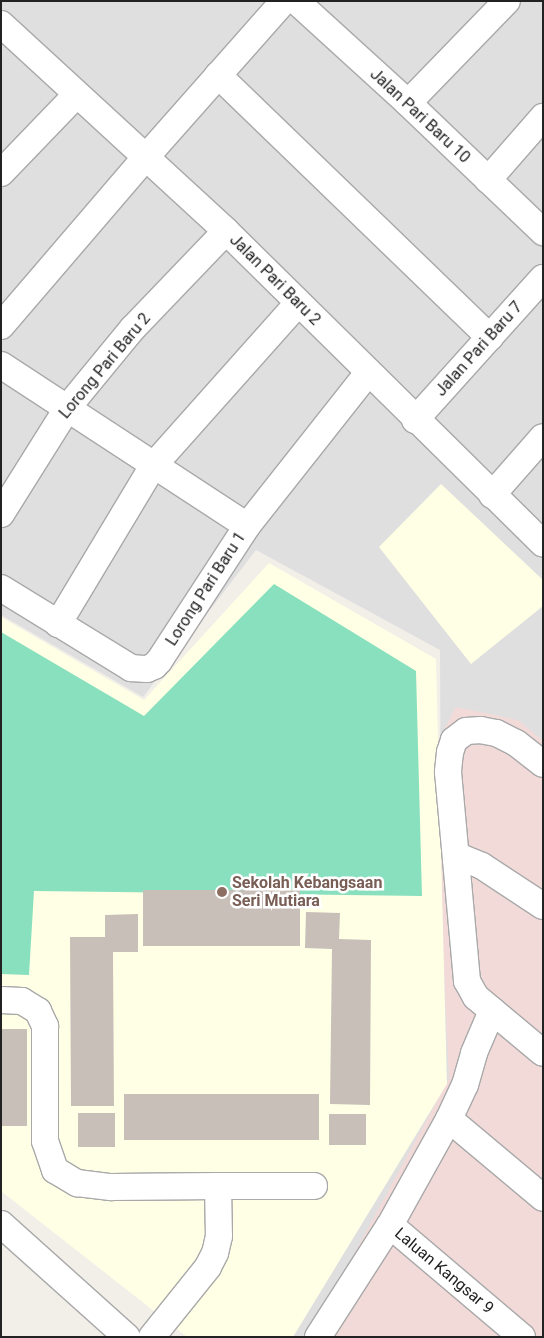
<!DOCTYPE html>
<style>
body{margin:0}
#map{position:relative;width:544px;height:1338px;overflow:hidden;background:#f2efe9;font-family:Roboto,sans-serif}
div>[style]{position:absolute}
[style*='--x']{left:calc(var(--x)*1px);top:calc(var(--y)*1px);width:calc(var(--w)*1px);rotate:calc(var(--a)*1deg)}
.residential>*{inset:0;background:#e0dfdf}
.commercial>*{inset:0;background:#f2dad9}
.education>*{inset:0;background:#ffffe5}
.pitch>*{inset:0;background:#88e0be}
.building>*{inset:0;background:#c7bfb8;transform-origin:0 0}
.roads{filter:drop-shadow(1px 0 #a9a9a9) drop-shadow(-1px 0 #a9a9a9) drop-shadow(0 1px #a9a9a9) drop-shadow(0 -1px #a9a9a9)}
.minor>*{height:26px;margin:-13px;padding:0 13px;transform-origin:13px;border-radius:13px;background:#fff}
.dots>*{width:14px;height:14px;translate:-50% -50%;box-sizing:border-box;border:2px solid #fff;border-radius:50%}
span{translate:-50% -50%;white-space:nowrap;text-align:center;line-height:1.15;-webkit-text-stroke:5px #fff;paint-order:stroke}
.street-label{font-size:16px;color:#222}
.education-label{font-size:16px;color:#785e54;font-weight:700}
.left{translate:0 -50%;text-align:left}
.frame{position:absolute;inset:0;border:2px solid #222;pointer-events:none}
</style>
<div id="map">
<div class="residential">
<i style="clip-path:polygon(1px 1px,543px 1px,543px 1337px,292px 1337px,442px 1083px,440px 650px,256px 550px,143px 697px,1px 615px)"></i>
</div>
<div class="commercial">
<i style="clip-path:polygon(456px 707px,518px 720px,543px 741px,543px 1337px,309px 1337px,449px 1079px,434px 748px)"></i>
</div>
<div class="education">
<i style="clip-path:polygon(441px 484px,543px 580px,543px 606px,471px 664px,379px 547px)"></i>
<i style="clip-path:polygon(269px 563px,436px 659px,447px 1084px,293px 1337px,187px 1337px,1px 1191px,1px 617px,144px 700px)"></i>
</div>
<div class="pitch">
<i style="clip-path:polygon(274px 584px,416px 671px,422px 896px,34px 891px,29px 975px,1px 974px,1px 632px,144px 716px)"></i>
</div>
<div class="building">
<i style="left:143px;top:890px;width:157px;height:56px"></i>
<i style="clip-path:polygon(306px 912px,340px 913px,339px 939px,371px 940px,370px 1105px,330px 1104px,332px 949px,305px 948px)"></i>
<i style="clip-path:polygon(138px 914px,138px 952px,113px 952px,114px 1106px,71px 1106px,70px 937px,105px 937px,105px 915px)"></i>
<i style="left:1px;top:1029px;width:26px;height:97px"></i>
<i style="left:124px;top:1094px;width:195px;height:46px"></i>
<i style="left:78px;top:1113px;width:37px;height:34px"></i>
<i style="left:329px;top:1114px;width:37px;height:31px"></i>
</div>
<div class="roads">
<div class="minor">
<i style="--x:296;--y:1;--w:151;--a:42.3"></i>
<i style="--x:408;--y:103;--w:187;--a:43.7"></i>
<i style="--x:1;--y:24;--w:306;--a:42.6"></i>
<i style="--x:226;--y:231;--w:445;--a:44.6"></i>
<i style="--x:218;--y:75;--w:378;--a:44"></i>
<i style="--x:408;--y:103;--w:142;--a:-45.9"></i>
<i style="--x:1;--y:173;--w:108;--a:-46.1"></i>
<i style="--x:488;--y:180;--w:84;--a:-48.9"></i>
<i style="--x:1;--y:326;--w:223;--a:-49.4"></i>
<i style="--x:146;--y:157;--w:208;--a:-48.5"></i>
<i style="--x:1;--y:365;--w:294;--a:33.2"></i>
<i style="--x:415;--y:420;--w:191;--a:-48"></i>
<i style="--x:492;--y:495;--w:77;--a:-48.7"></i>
<i style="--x:1;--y:514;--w:126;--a:-57.9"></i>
<i style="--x:68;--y:407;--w:102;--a:-50.6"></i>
<i style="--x:133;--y:328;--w:134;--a:-46.2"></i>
<i style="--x:1;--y:588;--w:153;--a:31.6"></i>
<i style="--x:131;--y:668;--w:16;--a:4"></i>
<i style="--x:147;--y:669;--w:8;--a:-23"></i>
<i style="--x:154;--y:666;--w:7;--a:-45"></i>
<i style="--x:159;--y:661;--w:161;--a:-56.9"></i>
<i style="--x:247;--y:526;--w:195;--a:-51.7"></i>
<i style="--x:58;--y:624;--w:184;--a:-59"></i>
<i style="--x:153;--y:466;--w:218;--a:-48.3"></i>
<i style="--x:543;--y:764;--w:34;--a:-142"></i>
<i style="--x:516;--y:743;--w:22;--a:-153"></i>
<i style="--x:496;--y:733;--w:15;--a:-169"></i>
<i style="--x:481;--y:730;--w:15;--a:176"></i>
<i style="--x:466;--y:731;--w:15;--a:143"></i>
<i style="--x:454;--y:740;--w:13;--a:108"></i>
<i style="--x:450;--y:752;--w:20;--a:96"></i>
<i style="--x:448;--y:772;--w:210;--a:84.8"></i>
<i style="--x:467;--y:981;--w:18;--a:61"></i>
<i style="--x:476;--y:997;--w:87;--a:39.9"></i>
<i style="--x:456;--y:860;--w:9;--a:-6"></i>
<i style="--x:465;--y:859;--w:18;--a:22"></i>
<i style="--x:482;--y:866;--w:73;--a:33.3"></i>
<i style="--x:1;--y:1000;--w:21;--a:3"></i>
<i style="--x:22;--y:1001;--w:19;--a:32"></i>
<i style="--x:38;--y:1011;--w:17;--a:65"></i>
<i style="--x:45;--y:1026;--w:115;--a:90"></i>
<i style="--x:45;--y:1141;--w:31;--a:71"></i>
<i style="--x:55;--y:1170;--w:26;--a:31"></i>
<i style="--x:77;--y:1183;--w:34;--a:7"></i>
<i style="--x:111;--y:1187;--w:107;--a:-0.5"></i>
<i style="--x:218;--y:1186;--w:50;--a:88.9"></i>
<i style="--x:219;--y:1236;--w:17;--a:103"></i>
<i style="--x:215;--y:1253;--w:16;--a:117"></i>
<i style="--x:208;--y:1267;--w:90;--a:128.7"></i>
<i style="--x:449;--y:1119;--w:123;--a:40"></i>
<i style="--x:218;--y:1186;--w:96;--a:0"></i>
<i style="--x:1;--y:1224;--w:169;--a:41.9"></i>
<i style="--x:390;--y:1225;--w:173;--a:40.3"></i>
<i style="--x:318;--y:1337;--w:133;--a:-57.3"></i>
<i style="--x:390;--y:1225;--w:121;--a:-60.9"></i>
<i style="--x:449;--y:1119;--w:38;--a:-65"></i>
<i style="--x:465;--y:1085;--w:33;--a:-74"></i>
<i style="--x:474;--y:1053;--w:46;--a:-66.8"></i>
</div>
</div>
<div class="dots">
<i style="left:222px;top:892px;background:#8d6e63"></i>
</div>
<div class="street-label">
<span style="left:420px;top:116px;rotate:43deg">Jalan Pari Baru 10</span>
<span style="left:275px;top:280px;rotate:45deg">Jalan Pari Baru 2</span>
<span style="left:479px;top:349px;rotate:-48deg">Jalan Pari Baru 7</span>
<span style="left:105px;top:366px;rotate:-50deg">Lorong Pari Baru 2</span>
<span style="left:206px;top:589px;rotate:-57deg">Lorong Pari Baru 1</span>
<span style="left:444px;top:1271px;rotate:40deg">Laluan Kangsar 9</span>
</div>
<div class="education-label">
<span class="left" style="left:232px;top:892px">Sekolah Kebangsaan<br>Seri Mutiara</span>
</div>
<div class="frame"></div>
</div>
